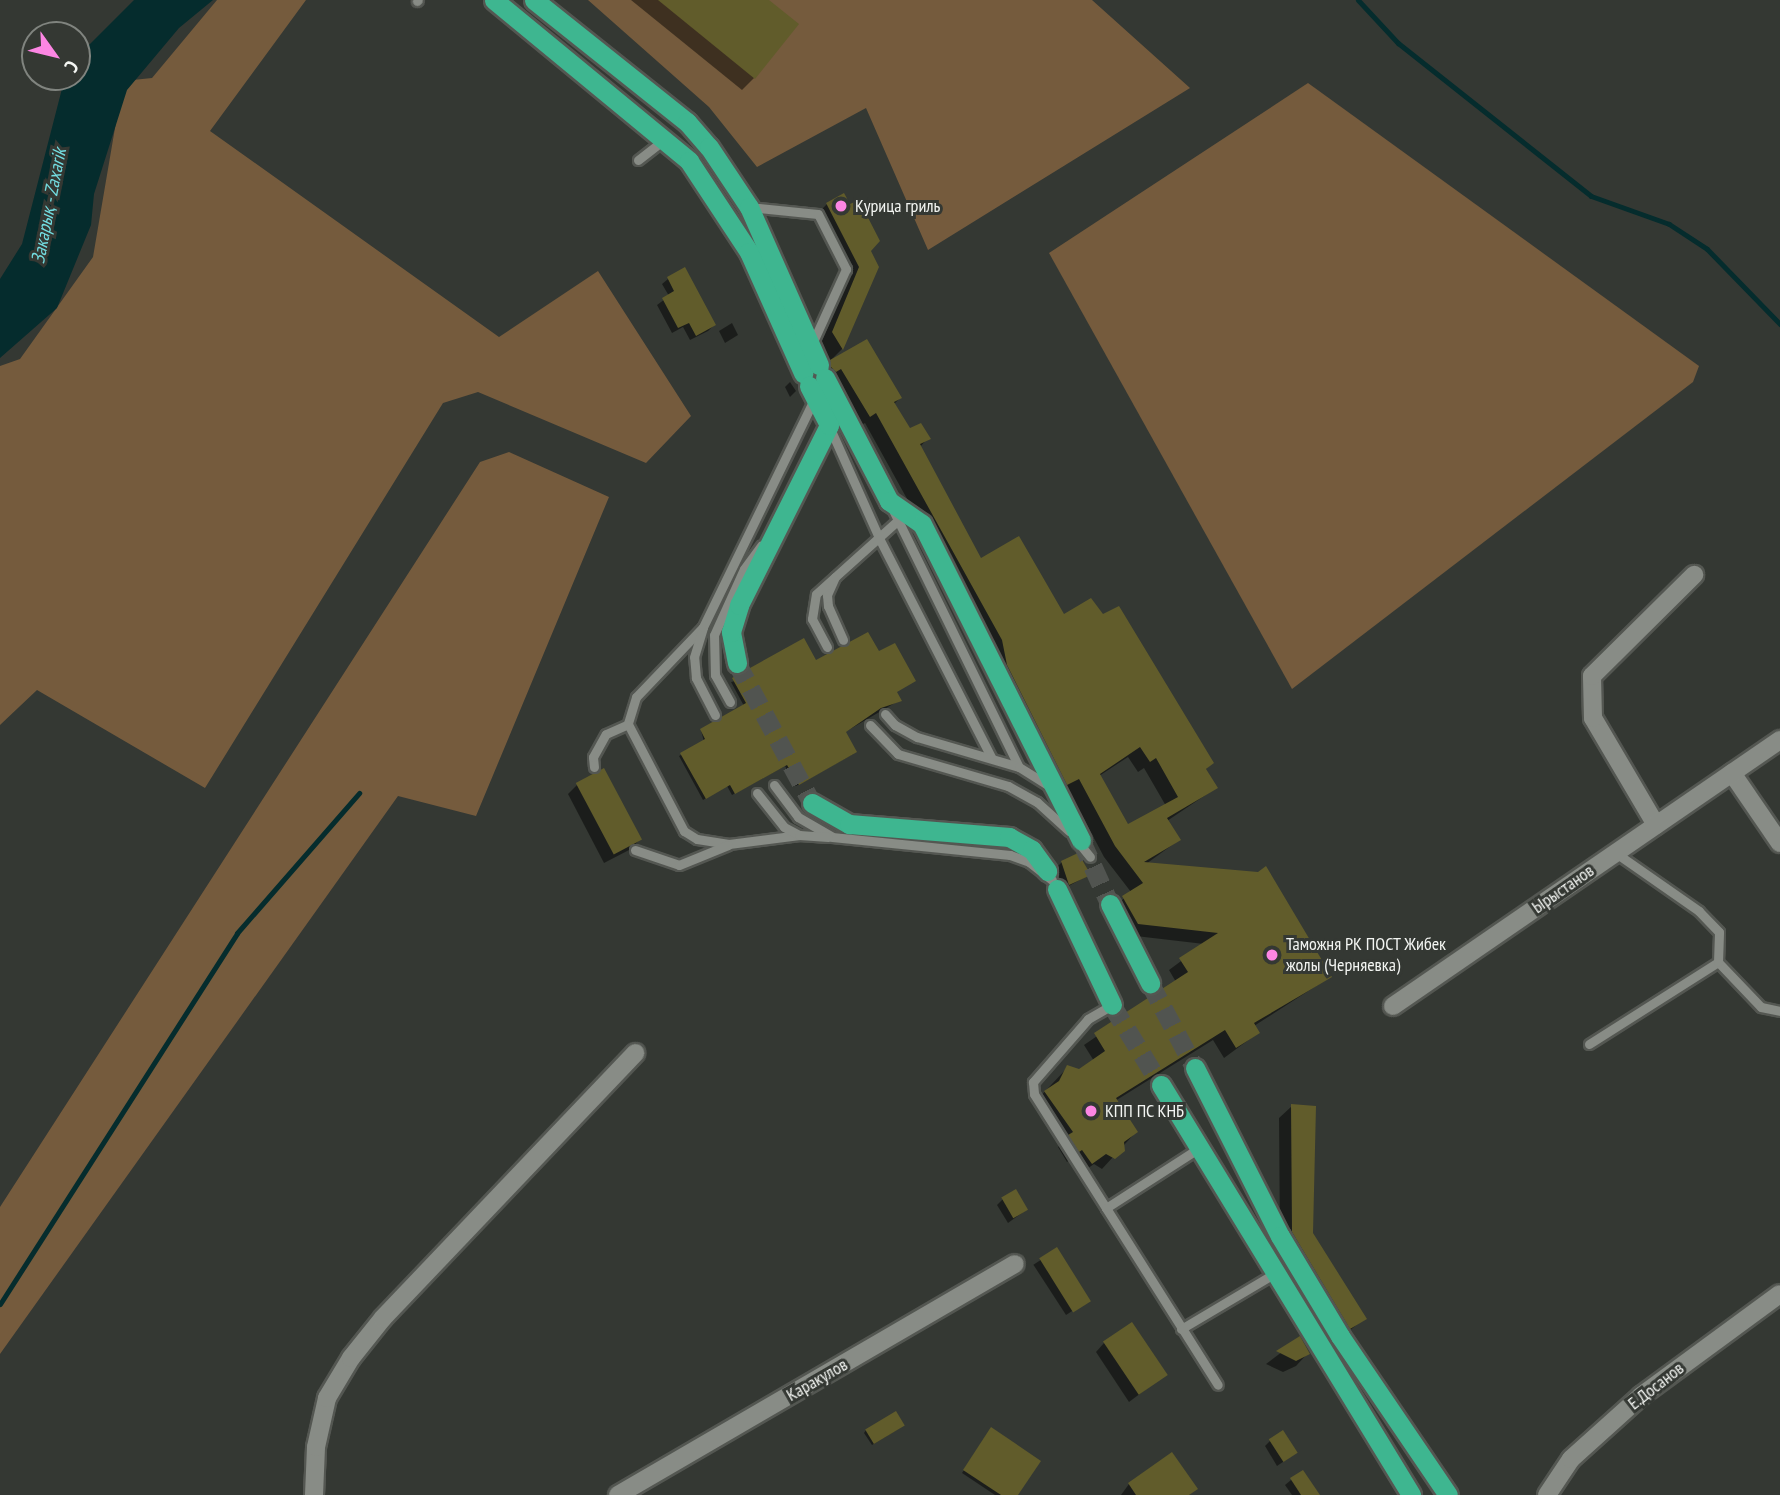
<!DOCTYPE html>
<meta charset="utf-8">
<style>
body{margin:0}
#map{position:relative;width:1780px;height:1495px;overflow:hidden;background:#343833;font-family:"PT Sans Narrow",sans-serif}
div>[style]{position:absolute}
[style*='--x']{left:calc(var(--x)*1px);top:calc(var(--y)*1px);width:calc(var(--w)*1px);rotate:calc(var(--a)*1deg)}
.green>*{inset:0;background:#755b3d}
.water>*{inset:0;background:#052c2d}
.shadow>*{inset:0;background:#0007;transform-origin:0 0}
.stream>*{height:5px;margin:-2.5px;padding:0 2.5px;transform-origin:2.5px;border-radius:2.5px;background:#052c2d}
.building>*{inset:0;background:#615c2b;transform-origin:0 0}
.trunk-tunnel>*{height:19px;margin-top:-9.5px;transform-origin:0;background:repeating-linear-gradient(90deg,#515450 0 19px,transparent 0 29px)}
.roads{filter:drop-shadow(2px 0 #545752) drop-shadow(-2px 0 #545752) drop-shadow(0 2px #545752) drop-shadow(0 -2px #545752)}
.service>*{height:9px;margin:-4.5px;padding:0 4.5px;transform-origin:4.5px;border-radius:4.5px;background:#888c86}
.minor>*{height:18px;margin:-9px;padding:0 9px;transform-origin:9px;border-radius:9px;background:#888c86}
.trunk>*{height:19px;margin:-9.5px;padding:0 9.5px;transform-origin:9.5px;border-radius:9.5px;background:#3eb690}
.dots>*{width:19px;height:19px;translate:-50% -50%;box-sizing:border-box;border:4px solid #343833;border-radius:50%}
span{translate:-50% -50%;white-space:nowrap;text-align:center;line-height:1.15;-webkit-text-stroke:6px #343833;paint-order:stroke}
.poi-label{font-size:18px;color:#f3f5f2}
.left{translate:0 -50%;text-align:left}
.street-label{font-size:18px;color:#f3f5f2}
.water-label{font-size:19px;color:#73dee2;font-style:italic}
.north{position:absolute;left:21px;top:21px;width:70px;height:70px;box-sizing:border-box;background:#343833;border:2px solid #80847f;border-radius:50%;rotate:124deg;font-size:19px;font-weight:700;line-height:28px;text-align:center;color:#f3f5f2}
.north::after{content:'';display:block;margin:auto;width:24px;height:32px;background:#fc86e3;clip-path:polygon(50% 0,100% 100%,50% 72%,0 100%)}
</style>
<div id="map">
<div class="green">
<i style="clip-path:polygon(217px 0,306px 0,210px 131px,499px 337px,598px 271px,691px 416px,646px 463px,478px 392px,443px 403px,205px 788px,37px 690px,0 725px,0 366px,20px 359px,93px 257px,123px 81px,152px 78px)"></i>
<i style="clip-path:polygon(588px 0,1092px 0,1190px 88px,928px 250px,866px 108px,757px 167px,709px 107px)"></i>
<i style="clip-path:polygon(1308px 83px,1699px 366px,1693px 382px,1292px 689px,1049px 253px)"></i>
<i style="clip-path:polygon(509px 452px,609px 497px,476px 816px,398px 796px,0 1354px,0 1207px,480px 462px)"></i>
</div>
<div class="water">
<i style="clip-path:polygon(134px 0,213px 0,179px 28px,127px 90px,94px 194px,91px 225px,57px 308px,0 358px,0 279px,22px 244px,65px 77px,77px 77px,77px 57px)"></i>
</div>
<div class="shadow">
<i style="clip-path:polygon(631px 0,767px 0,754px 78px,742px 90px)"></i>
<i style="clip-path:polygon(evenodd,827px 204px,877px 267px,842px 349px,831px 360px,900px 398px,894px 404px,910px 430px,928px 438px,920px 447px,980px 560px,1063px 617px,1212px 763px,1205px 770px,1216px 788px,1167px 821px,1179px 840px,1146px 864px,1330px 977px,1254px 1026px,1258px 1033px,1224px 1058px,1213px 1040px,1115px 1101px,1136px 1132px,1102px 1169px,1094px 1164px,1080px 1174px,1070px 1160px,1067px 1162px,1058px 1147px,1062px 1143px,1034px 1103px,1068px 1067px,1079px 1070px,1094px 1061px,1084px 1045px,1176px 982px,1169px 970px,1204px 944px,1127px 935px,1112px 909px,1131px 892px,1104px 857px,1068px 789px,1056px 795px,992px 652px,865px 423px,858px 427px,820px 372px,830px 361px,820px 345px,848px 281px,815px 216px,827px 204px,1128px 757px,1138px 772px,1144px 768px,1166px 806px,1127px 827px,1099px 776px,1128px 757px)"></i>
<i style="clip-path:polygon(668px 279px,714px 325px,708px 331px,690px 340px,683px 327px,672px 333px,657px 305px,669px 296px,662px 284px)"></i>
<i style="clip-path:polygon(732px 323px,738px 335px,725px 343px,719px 331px)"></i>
<i style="clip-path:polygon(790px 382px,796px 391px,790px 397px,785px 387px)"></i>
<i style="clip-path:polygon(816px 663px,896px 692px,900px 700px,845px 732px,853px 754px,796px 786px,785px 766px,732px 795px,727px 786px,703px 800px,679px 756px,704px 742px,701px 730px,744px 706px,731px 682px)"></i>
<i style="clip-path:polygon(577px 785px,639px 840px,631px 849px,604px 863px,568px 794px)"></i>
<i style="clip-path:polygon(1062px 862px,1089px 875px,1063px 889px,1056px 868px)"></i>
<i style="clip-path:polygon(1292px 1106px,1311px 1233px,1365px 1318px,1338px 1340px,1280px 1245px,1279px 1118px)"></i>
<i style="clip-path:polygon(1003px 1199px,1026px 1210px,1008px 1223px,997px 1205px)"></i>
<i style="left:1056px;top:1250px;width:60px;height:27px;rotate:57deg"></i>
<i style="clip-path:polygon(1299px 1339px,1308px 1353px,1296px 1366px,1283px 1372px,1266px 1364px)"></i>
<i style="clip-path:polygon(1104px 1343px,1165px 1375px,1129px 1402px,1096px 1352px)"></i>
<i style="clip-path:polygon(900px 1428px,872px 1445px,864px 1433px,866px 1430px)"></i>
<i style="clip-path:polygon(989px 1432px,1016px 1495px,995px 1495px,962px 1473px)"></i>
<i style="clip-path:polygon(1270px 1441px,1296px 1453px,1277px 1466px,1265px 1446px)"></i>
<i style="clip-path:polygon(1291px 1480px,1318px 1495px,1292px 1495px,1285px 1485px)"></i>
<i style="clip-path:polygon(1129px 1484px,1196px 1488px,1189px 1495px,1121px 1495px)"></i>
</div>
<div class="stream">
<i style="--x:1358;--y:0;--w:59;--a:47.1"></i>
<i style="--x:1398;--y:43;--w:246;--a:38.4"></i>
<i style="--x:1591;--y:196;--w:83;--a:19.7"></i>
<i style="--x:1669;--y:224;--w:45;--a:33.3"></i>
<i style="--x:1707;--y:249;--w:105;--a:45.8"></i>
<i style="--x:0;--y:1304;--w:440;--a:-57.4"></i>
<i style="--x:237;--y:933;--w:186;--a:-48.9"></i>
</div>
<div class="building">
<i style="clip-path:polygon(658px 0,769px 0,799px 24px,755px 79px)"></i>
<i style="clip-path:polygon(844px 193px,850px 204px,859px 200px,880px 241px,871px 251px,879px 267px,843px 350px,832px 332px,859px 267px,826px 203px)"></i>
<i style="clip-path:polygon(685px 267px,716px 325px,696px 336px,689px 323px,678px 328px,662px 298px,674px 291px,667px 277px)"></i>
<i style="clip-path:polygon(evenodd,867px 339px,902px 398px,894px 402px,910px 428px,921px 423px,931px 439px,920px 444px,981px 558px,1019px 536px,1064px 614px,1091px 598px,1103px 614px,1119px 606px,1214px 763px,1206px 769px,1218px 788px,1167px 818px,1181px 840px,1144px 862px,1258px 872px,1266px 866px,1332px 977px,1254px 1023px,1260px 1033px,1236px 1048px,1225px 1030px,1116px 1098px,1138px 1132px,1124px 1142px,1125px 1151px,1115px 1159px,1106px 1154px,1092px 1164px,1082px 1150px,1079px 1152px,1068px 1135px,1073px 1132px,1044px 1091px,1059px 1081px,1067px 1065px,1079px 1069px,1105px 1051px,1094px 1033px,1188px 972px,1179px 958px,1218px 933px,1138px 924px,1122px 896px,1143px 883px,1115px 846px,1079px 779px,1067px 785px,1007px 665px,1002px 640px,876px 413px,870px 417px,841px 369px,836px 372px,831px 367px,830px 360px,867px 339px,1140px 747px,1150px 762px,1156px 758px,1178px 797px,1128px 824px,1100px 774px,1140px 747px)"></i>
<i style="clip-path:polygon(868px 632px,879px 651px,895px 643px,916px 681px,897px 692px,902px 701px,881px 708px,846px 732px,857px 752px,799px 785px,787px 765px,735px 794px,730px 785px,706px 799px,680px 753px,705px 739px,700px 729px,746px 703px,732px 678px,804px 638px,816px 660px)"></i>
<i style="left:604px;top:768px;width:81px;height:32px;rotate:62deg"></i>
<i style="clip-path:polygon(1078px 853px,1091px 875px,1069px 885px,1061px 861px)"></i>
<i style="clip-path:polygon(1291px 1104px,1316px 1106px,1313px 1233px,1367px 1319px,1350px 1329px,1292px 1232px)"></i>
<i style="left:1016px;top:1189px;width:24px;height:17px;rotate:60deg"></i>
<i style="left:1057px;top:1247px;width:64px;height:21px;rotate:58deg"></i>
<i style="left:1132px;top:1322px;width:64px;height:35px;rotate:56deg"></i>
<i style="clip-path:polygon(1300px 1336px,1310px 1354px,1296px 1361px,1276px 1351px)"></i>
<i style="left:896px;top:1411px;width:17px;height:36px;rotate:59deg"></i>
<i style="clip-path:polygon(991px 1427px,1041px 1461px,1018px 1495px,1001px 1495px,963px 1470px)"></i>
<i style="left:1283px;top:1430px;width:27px;height:17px;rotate:57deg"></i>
<i style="clip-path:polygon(1172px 1452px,1198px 1489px,1189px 1495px,1136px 1495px,1128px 1483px)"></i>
<i style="clip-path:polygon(1303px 1470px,1320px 1495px,1301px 1495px,1290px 1478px)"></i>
</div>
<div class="trunk-tunnel">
<i style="--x:737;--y:663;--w:159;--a:61.8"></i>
<i style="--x:1081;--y:840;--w:70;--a:65.6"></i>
<i style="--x:1150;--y:983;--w:96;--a:62.1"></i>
<i style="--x:1112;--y:1005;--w:94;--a:58.5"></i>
</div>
<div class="roads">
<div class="service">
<i style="--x:417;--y:1;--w:1;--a:-45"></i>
<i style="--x:638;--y:160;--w:33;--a:-38"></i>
<i style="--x:749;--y:207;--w:69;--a:5.8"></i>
<i style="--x:818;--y:214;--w:62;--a:63"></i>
<i style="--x:846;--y:269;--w:82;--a:114.4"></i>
<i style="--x:829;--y:426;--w:123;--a:65.9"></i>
<i style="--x:879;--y:538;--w:246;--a:62.9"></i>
<i style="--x:892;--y:508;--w:288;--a:63.9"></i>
<i style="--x:835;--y:577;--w:20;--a:114"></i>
<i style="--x:827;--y:595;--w:11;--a:85"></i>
<i style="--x:828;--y:606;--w:37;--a:66"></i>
<i style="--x:703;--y:627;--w:97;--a:133.7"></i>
<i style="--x:636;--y:697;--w:28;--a:107"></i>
<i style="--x:628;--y:724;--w:121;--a:62.4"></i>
<i style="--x:684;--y:831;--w:15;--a:32"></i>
<i style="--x:697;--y:839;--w:32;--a:9"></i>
<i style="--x:729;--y:844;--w:71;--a:-7.3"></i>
<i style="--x:827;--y:647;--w:32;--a:-118"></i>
<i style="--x:812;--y:619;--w:25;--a:-81"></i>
<i style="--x:816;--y:594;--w:109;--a:-42"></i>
<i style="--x:730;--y:702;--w:31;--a:-119"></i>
<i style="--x:715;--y:675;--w:40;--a:-91.4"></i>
<i style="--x:714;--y:635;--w:72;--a:-65.6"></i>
<i style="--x:744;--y:569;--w:29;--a:-54"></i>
<i style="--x:885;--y:714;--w:15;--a:48"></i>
<i style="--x:895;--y:725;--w:25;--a:29"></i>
<i style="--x:917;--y:737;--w:106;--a:16.4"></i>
<i style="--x:1019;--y:767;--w:36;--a:32"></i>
<i style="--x:715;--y:715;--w:42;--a:-117.2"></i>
<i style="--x:696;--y:678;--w:21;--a:-95"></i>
<i style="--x:694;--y:657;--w:31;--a:-73"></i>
<i style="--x:703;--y:627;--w:254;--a:-64"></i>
<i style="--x:870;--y:725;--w:40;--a:46"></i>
<i style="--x:898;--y:754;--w:115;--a:16.2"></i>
<i style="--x:1008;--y:786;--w:33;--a:29"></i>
<i style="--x:1037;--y:802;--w:43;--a:42.2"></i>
<i style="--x:594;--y:767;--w:10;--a:-96"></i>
<i style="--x:593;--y:757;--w:26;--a:-61"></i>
<i style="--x:606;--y:734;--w:24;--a:-24"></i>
<i style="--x:774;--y:785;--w:40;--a:53"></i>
<i style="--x:798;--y:817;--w:39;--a:30"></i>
<i style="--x:832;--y:837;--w:179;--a:5.8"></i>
<i style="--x:1010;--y:855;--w:20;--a:20"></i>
<i style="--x:1029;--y:862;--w:29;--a:38"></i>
<i style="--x:757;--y:793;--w:43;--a:51.5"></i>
<i style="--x:784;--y:827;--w:17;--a:28"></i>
<i style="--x:799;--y:835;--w:29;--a:4"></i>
<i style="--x:1078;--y:842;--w:19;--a:51"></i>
<i style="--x:635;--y:850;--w:46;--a:18.8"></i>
<i style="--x:679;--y:865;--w:53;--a:-22.2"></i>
<i style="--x:1718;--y:962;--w:62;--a:46.3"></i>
<i style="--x:1761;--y:1007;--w:19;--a:12"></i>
<i style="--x:1112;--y:1005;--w:28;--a:150"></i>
<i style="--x:1088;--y:1019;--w:84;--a:131.1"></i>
<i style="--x:1033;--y:1082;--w:12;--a:85"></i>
<i style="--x:1034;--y:1094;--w:135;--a:57.7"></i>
<i style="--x:1106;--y:1208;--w:111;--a:-32.8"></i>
<i style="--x:1589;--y:1044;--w:153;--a:-32.4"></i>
<i style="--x:1718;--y:962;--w:30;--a:-88"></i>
<i style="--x:1719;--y:932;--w:29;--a:-134"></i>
<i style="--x:1699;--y:911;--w:101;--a:-145.1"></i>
<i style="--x:1106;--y:1208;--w:209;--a:57.7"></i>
<i style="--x:1181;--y:1329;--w:106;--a:-30.7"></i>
</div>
<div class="minor">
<i style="--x:1732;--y:773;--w:85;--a:55.6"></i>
<i style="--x:1656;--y:825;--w:124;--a:-120.5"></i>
<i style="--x:1593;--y:718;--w:42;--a:-91.4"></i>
<i style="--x:1592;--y:676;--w:144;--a:-44.7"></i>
<i style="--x:1393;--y:1006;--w:470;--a:-34.5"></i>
<i style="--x:314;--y:1495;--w:48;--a:-87.6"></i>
<i style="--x:316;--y:1447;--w:50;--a:-77.3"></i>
<i style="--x:327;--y:1398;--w:47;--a:-59"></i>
<i style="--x:351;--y:1358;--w:51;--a:-51.3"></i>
<i style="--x:383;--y:1318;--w:366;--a:-46.4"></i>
<i style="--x:618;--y:1495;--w:459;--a:-30.2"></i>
<i style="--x:1547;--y:1495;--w:43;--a:-56.3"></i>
<i style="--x:1571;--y:1459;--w:94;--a:-42"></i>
<i style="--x:1641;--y:1396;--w:172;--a:-36.3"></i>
</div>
<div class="trunk">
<i style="--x:494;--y:0;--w:253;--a:39.5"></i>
<i style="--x:689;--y:161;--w:109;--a:56.6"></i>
<i style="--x:749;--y:252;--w:133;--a:65.9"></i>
<i style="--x:534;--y:0;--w:196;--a:38.6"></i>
<i style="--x:687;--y:122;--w:33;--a:49"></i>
<i style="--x:709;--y:147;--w:72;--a:56.3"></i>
<i style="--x:749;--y:207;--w:173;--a:66.1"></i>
<i style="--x:825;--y:378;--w:139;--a:62.5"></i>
<i style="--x:889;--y:501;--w:40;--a:34.9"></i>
<i style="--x:922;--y:524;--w:354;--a:63.3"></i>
<i style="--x:737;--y:663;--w:32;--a:-101"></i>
<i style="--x:731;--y:632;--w:28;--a:-73"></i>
<i style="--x:739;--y:605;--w:201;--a:-63.4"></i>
<i style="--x:829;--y:425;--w:44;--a:-117.1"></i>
<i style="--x:812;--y:803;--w:43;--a:29.6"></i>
<i style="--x:849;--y:824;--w:161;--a:4.6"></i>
<i style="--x:1009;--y:837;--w:26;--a:29"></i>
<i style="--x:1032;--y:850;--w:26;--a:54"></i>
<i style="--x:1057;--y:889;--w:128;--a:64.6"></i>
<i style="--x:1110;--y:904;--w:89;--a:63.1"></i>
<i style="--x:1195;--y:1068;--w:188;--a:63.2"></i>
<i style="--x:1280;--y:1236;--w:117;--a:59"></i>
<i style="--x:1340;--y:1336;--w:192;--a:55.8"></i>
<i style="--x:1161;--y:1085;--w:480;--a:58.6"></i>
</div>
</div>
<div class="dots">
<i style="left:841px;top:206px;background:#fc86e3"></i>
<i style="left:1272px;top:955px;background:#fc86e3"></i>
<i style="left:1091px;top:1111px;background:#fc86e3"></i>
</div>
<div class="poi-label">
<span class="left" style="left:855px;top:206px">Курица гриль</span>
<span class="left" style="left:1286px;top:955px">Таможня РК ПОСТ Жибек<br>жолы (Черняевка)</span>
<span class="left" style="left:1105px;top:1111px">КПП ПС КНБ</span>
</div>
<div class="street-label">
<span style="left:1563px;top:889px;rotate:-35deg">Ырыстанов</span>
<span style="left:817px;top:1380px;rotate:-30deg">Каракулов</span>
<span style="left:1656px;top:1386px;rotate:-38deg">Е.Досанов</span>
</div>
<div class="water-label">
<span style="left:49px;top:206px;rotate:-79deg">Закарық - Zaxarik</span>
</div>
<div class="north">С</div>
</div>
